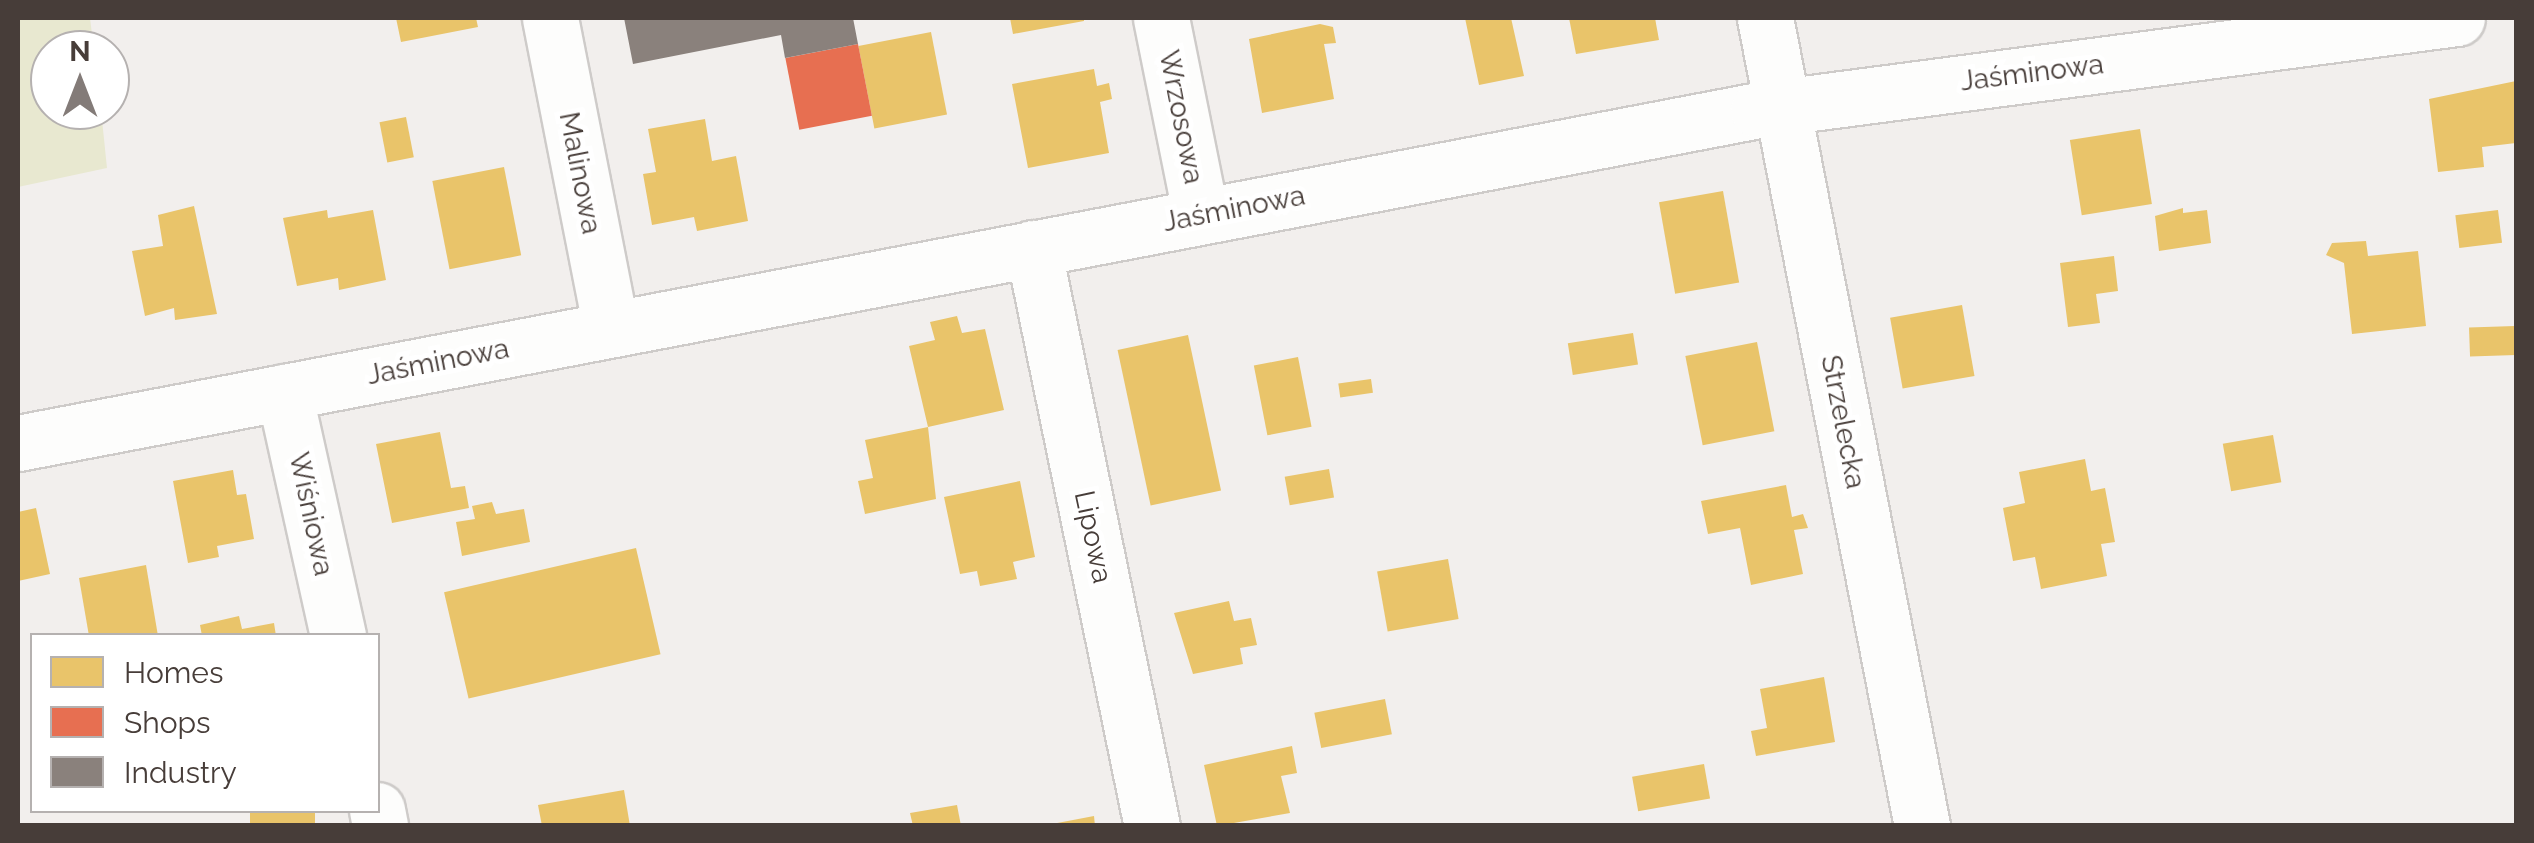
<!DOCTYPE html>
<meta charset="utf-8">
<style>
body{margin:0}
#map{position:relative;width:2534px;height:843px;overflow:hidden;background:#f2efed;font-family:Raleway,sans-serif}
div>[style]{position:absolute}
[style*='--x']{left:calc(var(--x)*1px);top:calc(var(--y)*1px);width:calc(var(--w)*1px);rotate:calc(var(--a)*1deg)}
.green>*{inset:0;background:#e8e8d0}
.homes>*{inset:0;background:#e9c46a;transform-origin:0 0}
.shops>*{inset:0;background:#e76f51;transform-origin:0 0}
.industry>*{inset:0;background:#8a817c}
.roads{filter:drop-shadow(2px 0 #cecbc9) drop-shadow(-2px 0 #cecbc9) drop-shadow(0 2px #cecbc9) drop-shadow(0 -2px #cecbc9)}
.minor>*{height:55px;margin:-27.5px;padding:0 27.5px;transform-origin:27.5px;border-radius:27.5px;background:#fdfdfc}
span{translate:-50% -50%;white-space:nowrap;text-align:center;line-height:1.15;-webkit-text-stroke:10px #fff;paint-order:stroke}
.street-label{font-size:28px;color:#473d39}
.frame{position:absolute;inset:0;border:20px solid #473d39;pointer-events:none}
.legend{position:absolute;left:30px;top:633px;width:350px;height:180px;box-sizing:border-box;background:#fff;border:2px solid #b5b1b0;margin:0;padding:12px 18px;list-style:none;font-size:30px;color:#473d39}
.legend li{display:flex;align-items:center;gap:20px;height:50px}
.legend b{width:50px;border:2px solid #b5b1b0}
.north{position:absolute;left:30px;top:30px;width:100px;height:100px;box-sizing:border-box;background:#fff;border:2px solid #b5b1b0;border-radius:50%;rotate:0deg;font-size:28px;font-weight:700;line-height:40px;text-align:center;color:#473d39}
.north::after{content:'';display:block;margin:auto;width:35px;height:45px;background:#837b78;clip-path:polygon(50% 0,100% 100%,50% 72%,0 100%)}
</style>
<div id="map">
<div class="green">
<i style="clip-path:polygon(18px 18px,90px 18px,94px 50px,50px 50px,50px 110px,101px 110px,107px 168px,18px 187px)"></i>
</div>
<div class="homes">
<i style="clip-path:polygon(396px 18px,476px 18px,478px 27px,401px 42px)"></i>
<i style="clip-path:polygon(1010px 18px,1084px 18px,1084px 21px,1013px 34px)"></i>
<i style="clip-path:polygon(1465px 18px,1511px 18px,1524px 76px,1479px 85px)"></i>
<i style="clip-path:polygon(1569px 18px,1655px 18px,1659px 40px,1576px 54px)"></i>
<i style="clip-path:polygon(1320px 24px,1333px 27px,1336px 43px,1324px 44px,1334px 99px,1262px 113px,1249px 39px)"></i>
<i style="left:931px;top:32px;width:84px;height:74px;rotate:79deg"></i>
<i style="clip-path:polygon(1094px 69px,1097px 86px,1109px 83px,1112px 99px,1100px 102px,1109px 153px,1028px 168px,1012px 84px)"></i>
<i style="clip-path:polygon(2516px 81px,2516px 143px,2482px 147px,2484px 167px,2438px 172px,2429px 99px)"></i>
<i style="left:406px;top:117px;width:41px;height:27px;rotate:79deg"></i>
<i style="clip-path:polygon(705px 119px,712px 161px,736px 156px,748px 221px,697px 231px,694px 217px,652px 225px,643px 174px,656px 172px,648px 129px)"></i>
<i style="left:2140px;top:129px;width:76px;height:71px;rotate:81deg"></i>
<i style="left:504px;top:167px;width:90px;height:73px;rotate:79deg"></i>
<i style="left:1723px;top:191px;width:93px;height:65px;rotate:80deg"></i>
<i style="clip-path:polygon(194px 206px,217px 314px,175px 320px,174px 308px,145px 316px,132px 251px,163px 246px,158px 215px)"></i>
<i style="clip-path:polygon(2183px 208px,2183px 213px,2207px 210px,2211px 243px,2159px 251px,2155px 216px)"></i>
<i style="clip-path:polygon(327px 210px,328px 218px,373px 210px,386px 280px,339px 290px,338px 278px,297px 286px,283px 218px)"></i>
<i style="left:2498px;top:210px;width:33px;height:43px;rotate:83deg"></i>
<i style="clip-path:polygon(2366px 241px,2368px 256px,2418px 251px,2426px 326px,2352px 334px,2344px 263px,2326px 255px,2332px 243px)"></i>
<i style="clip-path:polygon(2114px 256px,2118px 291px,2096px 294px,2100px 323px,2068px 327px,2060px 263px)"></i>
<i style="left:1962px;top:305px;width:72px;height:73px;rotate:80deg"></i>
<i style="clip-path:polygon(957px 316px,962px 333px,985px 329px,1004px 410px,928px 427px,936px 499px,865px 514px,858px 481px,873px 478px,865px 440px,928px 427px,909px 346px,935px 340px,930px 322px)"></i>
<i style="left:2515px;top:326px;width:29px;height:46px;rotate:88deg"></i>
<i style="left:1633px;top:333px;width:32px;height:66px;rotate:81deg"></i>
<i style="left:1188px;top:335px;width:159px;height:72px;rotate:78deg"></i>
<i style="left:1757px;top:342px;width:91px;height:73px;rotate:79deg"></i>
<i style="left:1298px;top:357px;width:71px;height:45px;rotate:79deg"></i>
<i style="left:1371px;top:379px;width:14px;height:33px;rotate:82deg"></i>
<i style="clip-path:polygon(440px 432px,451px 488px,465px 486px,469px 508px,392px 523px,376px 444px)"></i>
<i style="left:2273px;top:435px;width:48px;height:51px;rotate:80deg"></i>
<i style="clip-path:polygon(2085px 459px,2091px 491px,2105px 488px,2115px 542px,2101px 544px,2107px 576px,2041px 589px,2035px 557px,2013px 561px,2003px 508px,2025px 503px,2019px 472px)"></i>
<i style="left:1329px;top:469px;width:29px;height:45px;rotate:80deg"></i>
<i style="clip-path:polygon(233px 470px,237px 495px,246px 494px,254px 539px,217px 546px,219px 557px,188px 563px,173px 481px)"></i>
<i style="clip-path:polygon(1020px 481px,1035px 557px,1013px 562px,1017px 579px,980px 586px,977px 571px,960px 574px,944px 497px)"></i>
<i style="clip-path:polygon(1786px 485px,1792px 517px,1803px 514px,1808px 528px,1794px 530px,1803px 574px,1751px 585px,1740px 528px,1708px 534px,1701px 501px)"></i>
<i style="clip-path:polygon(492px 502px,496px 514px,524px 509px,530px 542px,462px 556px,456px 522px,475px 519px,472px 506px)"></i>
<i style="clip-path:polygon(36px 508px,50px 574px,18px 581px,18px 512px)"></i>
<i style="left:636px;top:548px;width:109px;height:197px;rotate:77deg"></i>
<i style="left:1448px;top:559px;width:61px;height:72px;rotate:80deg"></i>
<i style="clip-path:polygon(146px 565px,158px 636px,89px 636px,79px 578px)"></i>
<i style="clip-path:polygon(1229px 601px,1234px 621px,1251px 618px,1257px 645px,1240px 648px,1243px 664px,1193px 674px,1174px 613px)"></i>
<i style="clip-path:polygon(239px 616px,242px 629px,274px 623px,276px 636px,202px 636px,200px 625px)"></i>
<i style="clip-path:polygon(1824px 677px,1835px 742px,1756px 756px,1751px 731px,1767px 728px,1760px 689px)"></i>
<i style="left:1385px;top:699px;width:36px;height:72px;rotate:79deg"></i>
<i style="clip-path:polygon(1292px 746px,1297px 773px,1281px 776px,1290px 813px,1217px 826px,1204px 765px)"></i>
<i style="left:1704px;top:764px;width:35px;height:73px;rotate:80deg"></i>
<i style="clip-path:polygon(624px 790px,630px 826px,542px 826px,538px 805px)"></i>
<i style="clip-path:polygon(957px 805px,961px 826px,913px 826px,910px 813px)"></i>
<i style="left:250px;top:810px;width:65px;height:16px"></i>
<i style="clip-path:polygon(1094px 816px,1095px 826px,1052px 826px,1052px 824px)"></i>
</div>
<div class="shops">
<i style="left:858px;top:44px;width:73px;height:74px;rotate:79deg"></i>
</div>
<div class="industry">
<i style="clip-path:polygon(624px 18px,853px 18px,858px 44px,785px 58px,781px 35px,633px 64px)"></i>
</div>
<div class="roads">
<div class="minor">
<i style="--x:550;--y:18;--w:317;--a:78.9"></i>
<i style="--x:1161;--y:18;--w:202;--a:78.6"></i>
<i style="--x:1765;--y:18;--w:823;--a:79"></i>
<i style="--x:1033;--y:248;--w:590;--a:78.37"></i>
<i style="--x:284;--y:392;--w:250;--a:77.5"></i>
<i style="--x:18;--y:443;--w:1772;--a:-10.83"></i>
<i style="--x:1758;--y:110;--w:705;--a:-7.5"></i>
<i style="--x:377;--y:810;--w:16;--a:79"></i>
</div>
</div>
<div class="street-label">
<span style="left:2032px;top:73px;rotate:-7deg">Jaśminowa</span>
<span style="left:1181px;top:117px;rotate:79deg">Wrzosowa</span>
<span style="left:580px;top:173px;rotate:79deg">Malinowa</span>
<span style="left:1234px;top:209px;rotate:-11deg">Jaśminowa</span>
<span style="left:438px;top:362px;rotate:-11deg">Jaśminowa</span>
<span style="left:1843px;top:422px;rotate:79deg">Strzelecka</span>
<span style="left:311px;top:514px;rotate:78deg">Wiśniowa</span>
<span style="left:1093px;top:537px;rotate:78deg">Lipowa</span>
</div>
<div class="frame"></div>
<ul class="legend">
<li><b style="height:28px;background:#e9c46a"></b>Homes</li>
<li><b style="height:28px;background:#e76f51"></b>Shops</li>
<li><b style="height:28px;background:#8a817c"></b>Industry</li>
</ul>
<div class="north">N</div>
</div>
